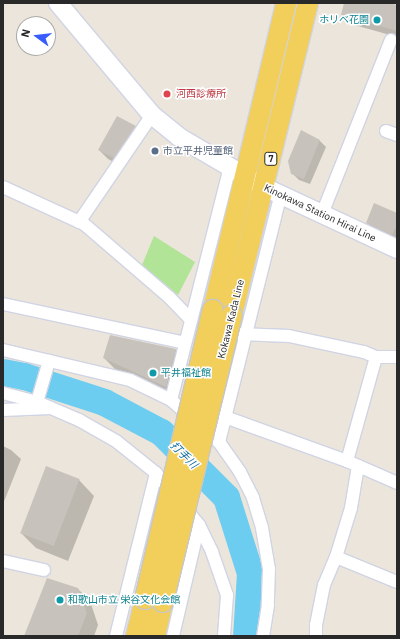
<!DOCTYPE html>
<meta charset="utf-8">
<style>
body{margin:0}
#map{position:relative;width:400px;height:639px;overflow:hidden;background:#ece5db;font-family:"IBM Plex Sans","Noto Sans JP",sans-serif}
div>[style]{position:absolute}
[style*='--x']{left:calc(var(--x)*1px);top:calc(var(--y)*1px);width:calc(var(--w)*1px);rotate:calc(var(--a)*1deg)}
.green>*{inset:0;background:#b1e496}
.shadow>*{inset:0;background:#0003}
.river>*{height:27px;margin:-13.5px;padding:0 13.5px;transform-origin:13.5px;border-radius:13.5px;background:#6ccdf0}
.building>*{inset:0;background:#c7c2bb;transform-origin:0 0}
.roads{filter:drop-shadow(1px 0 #d0d4e3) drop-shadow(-1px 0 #d0d4e3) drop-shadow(0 1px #d0d4e3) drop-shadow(0 -1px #d0d4e3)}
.street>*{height:12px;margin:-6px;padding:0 6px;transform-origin:6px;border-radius:6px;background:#fff}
.secondary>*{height:18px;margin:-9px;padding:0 9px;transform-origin:9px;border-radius:9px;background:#fff}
.primary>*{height:20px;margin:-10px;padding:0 10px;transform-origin:10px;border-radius:10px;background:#f2ce5a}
.bridges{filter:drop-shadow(1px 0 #c7c7c7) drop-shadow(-1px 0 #c7c7c7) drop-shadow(0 1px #c7c7c7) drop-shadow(0 -1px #c7c7c7)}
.primary-bridge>*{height:20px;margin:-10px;padding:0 10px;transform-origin:10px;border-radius:10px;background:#f2ce5a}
.dots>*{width:11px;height:11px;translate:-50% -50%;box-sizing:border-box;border:2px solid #fff;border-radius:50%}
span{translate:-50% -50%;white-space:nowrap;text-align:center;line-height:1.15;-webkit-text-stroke:3px #fff;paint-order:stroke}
.shield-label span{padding:1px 3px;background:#fff;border:1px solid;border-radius:3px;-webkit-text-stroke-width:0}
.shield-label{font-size:9px;color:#292929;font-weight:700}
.culture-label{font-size:10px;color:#0d838f}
.right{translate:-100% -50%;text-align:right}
.left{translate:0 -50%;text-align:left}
.health-label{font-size:10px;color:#be3a42}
.service-label{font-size:10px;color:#4e5e75}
.street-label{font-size:10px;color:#292929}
.water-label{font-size:11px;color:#0b6a9c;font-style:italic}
.frame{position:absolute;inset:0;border:4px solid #292929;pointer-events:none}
.north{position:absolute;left:16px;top:16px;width:40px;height:40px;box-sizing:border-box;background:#fff;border:1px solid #a9a9a9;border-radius:50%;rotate:285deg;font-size:11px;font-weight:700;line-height:16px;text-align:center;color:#292929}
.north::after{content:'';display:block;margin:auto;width:14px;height:18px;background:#385dfc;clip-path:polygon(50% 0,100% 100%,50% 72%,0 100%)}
</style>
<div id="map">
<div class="green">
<i style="clip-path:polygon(154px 236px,195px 262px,178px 295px,142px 265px)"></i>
</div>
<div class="shadow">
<i style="clip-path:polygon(345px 3px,385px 3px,397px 6px,397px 37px,351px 24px,342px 15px)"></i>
<i style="clip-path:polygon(135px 126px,144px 136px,123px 167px,108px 159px,99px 150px)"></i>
<i style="clip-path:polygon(319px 140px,326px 147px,310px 184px,299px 180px,292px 173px)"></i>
<i style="clip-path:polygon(397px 214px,397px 242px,376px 232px,367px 223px)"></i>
<i style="clip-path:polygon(176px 350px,188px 362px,178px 398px,116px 370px,104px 358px)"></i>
<i style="clip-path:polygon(3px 446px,11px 450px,21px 459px,3px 504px)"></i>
<i style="clip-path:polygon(79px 480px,94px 496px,68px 561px,36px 548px,21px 533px)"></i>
<i style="clip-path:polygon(78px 589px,90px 601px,98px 625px,94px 636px,26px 636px)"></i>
</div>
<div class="river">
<i style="--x:3;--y:372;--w:21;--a:11"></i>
<i style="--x:24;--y:376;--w:84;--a:18"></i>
<i style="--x:104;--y:402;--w:64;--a:27.8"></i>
<i style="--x:161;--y:432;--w:92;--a:45"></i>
<i style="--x:226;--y:497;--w:80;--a:72.5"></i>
<i style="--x:250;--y:573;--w:63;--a:93.6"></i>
</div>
<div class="building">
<i style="clip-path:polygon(344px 3px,389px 3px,397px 5px,397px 31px,341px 15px)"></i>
<i style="clip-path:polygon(117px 116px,136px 126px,114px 158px,98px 150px)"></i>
<i style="clip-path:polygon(301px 130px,320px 140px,304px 179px,291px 174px,288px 161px)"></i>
<i style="clip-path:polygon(374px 203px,397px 213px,397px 225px,392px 235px,366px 223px)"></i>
<i style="clip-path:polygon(110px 335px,176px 349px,166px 387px,103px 358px)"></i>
<i style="left:46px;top:466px;width:36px;height:72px;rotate:21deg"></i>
<i style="clip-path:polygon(47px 578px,78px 588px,87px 613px,78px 636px,24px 636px)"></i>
</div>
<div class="roads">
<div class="street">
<i style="--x:386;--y:131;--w:12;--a:20"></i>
<i style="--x:3;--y:187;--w:89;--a:24.6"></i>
<i style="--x:84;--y:224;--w:112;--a:40.7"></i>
<i style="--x:169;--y:297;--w:32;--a:46"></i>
<i style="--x:322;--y:214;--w:187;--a:-68.4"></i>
<i style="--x:79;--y:222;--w:130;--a:-55.7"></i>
<i style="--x:3;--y:304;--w:186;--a:12.1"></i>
<i style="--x:239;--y:334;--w:50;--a:2.3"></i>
<i style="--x:289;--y:336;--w:77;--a:12"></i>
<i style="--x:364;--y:352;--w:13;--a:23"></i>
<i style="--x:376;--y:357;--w:21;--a:0"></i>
<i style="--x:3;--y:350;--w:130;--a:13.3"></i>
<i style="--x:130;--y:380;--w:46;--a:26"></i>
<i style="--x:171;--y:400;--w:64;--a:41.2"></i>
<i style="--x:219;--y:442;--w:37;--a:55"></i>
<i style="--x:240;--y:472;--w:29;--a:63"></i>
<i style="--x:253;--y:498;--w:31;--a:73"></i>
<i style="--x:262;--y:528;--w:42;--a:80.3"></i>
<i style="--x:269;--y:569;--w:36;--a:92"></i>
<i style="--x:268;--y:605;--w:31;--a:99"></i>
<i style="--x:3;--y:393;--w:35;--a:15"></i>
<i style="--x:37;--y:402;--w:46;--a:23.2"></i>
<i style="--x:79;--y:420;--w:43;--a:29.6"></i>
<i style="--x:116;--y:441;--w:51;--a:38.7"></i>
<i style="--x:171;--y:400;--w:240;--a:-75.8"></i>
<i style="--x:37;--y:402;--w:43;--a:-73.7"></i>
<i style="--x:3;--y:410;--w:47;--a:-2.4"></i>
<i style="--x:225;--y:417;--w:130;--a:19.8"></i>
<i style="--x:347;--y:461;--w:55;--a:23.7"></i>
<i style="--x:219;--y:442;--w:256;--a:-76"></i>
<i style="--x:347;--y:461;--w:108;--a:-74.4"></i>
<i style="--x:358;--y:466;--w:43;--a:99.5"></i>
<i style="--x:351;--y:508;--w:51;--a:107"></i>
<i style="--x:336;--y:557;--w:66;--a:22.3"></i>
<i style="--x:199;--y:525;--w:30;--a:64"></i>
<i style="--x:212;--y:552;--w:46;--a:70.8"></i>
<i style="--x:227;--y:595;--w:41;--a:94.2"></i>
<i style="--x:3;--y:561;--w:42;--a:12.4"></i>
<i style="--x:116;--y:636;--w:168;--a:-76.2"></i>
<i style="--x:156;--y:473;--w:67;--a:50.4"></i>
<i style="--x:199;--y:525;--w:114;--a:103.2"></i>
<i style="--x:316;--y:636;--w:11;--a:-90"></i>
<i style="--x:316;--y:625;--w:41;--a:-78.7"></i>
<i style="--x:324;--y:585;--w:30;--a:-67"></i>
</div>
<div class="secondary">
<i style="--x:58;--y:3;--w:146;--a:50"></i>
<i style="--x:152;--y:115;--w:35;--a:39"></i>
<i style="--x:179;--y:137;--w:99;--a:30.5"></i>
<i style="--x:264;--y:187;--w:147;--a:25"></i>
</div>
<div class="primary">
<i style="--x:213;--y:310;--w:316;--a:-76.6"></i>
<i style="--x:232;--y:315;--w:321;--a:-76.3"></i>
<i style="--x:136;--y:636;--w:38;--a:-76"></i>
<i style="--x:155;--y:636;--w:35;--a:-77"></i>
</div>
</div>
<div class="bridges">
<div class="primary-bridge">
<i style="--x:145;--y:599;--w:297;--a:-76.8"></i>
<i style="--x:163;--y:602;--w:295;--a:-76.5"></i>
</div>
</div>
<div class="dots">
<i style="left:377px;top:20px;background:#0f9aa8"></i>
<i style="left:167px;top:94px;background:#e0444e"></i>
<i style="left:155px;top:151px;background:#5c6f8a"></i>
<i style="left:153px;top:373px;background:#0f9aa8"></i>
<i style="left:60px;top:600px;background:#0f9aa8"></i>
</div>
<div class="shield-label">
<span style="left:271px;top:159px">7</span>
</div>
<div class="culture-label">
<span class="right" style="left:369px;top:20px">ホリベ花園</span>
<span class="left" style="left:161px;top:373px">平井福祉館</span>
<span class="left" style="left:68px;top:600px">和歌山市立 栄谷文化会館</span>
</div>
<div class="health-label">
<span class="left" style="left:176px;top:94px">河西診療所</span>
</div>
<div class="service-label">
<span class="left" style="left:163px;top:151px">市立平井児童館</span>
</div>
<div class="street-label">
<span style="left:320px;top:213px;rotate:25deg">Kinokawa Station Hirai Line</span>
<span style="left:231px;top:319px;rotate:-76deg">Kokawa Kada Line</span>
</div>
<div class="water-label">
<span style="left:184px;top:455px;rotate:45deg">打手川</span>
</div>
<div class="frame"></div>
<div class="north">N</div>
</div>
